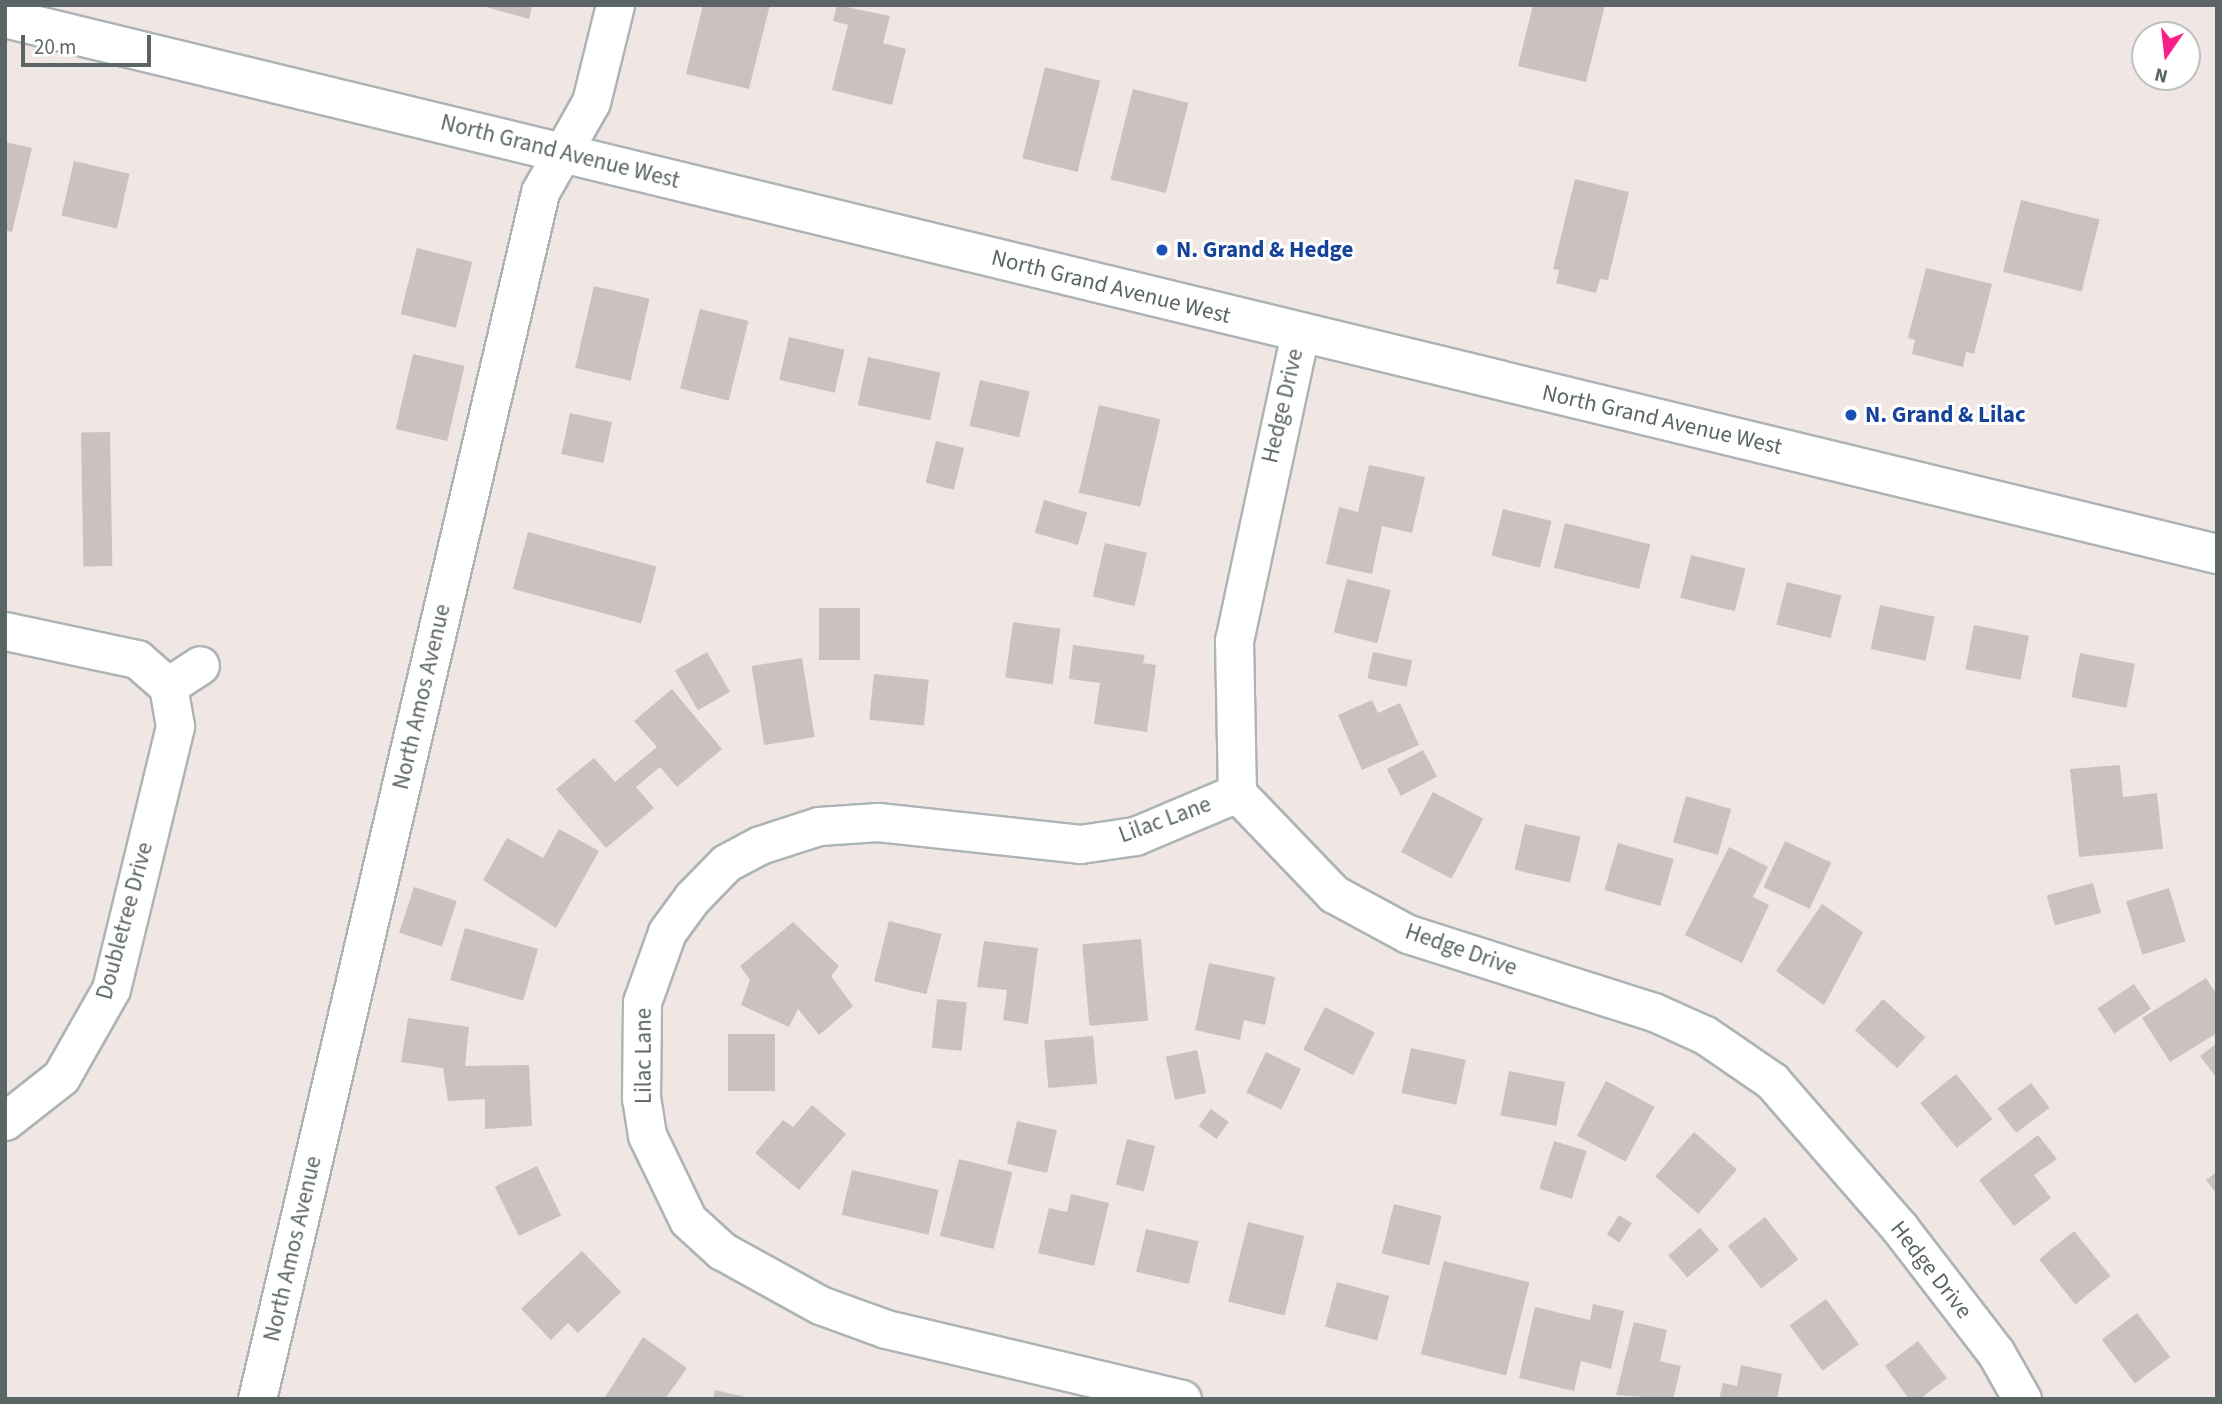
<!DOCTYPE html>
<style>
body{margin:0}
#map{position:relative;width:2222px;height:1404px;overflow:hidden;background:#f0e6e3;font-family:"Source Sans 3",sans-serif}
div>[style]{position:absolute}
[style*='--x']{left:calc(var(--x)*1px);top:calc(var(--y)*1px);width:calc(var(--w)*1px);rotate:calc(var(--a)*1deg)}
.building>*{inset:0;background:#cbc2c0;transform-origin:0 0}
.roads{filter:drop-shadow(2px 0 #acb4b5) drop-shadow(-2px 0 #acb4b5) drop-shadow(0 2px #acb4b5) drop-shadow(0 -2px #acb4b5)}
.minor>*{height:37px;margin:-18.5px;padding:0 18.5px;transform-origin:18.5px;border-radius:18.5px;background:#fff}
.secondary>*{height:38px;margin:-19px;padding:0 19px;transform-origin:19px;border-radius:19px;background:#fff}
.dots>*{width:19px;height:19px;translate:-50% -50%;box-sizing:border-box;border:4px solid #fff;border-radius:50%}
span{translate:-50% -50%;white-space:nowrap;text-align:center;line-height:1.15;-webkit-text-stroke:6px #fff;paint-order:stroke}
.street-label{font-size:23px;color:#5b6565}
.transit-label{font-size:23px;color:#164399;font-weight:700}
.left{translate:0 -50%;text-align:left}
.frame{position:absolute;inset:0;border:7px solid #5b6565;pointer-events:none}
.north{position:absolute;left:2131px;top:21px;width:70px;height:70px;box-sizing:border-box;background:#fff;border:2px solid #bdc1c1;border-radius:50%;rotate:194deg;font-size:19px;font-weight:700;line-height:28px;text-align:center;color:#5b6565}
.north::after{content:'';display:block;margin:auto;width:24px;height:32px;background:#f91f86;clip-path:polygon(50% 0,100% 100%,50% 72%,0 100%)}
.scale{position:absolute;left:21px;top:35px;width:130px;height:32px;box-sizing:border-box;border:4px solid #5b6565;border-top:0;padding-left:9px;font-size:21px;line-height:24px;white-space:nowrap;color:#5b6565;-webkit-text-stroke:5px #fff;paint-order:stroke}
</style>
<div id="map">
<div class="building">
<i style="clip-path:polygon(479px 5px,532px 5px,529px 19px)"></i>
<i style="clip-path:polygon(703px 5px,770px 5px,749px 89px,686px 74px)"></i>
<i style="clip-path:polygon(837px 5px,890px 16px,883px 43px,906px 49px,892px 105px,832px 90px,848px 25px,833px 21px)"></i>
<i style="clip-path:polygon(1533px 5px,1605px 5px,1586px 82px,1518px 66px)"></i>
<i style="left:1045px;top:67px;width:57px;height:94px;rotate:14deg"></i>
<i style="left:1133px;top:89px;width:57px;height:93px;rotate:14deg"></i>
<i style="clip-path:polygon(5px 142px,32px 148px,12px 232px,5px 230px)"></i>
<i style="left:74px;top:161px;width:57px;height:56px;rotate:13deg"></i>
<i style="clip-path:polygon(1575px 179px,1629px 192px,1608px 280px,1600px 279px,1596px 293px,1556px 283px,1559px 270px,1553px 269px)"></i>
<i style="left:2021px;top:200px;width:81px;height:74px;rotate:14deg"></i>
<i style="left:417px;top:248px;width:57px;height:68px;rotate:14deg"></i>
<i style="clip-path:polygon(1926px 268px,1992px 284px,1974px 354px,1966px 352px,1963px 367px,1912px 354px,1915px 340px,1908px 338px)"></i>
<i style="left:594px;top:286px;width:57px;height:84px;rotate:13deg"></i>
<i style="left:700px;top:309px;width:50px;height:82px;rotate:14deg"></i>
<i style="left:789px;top:337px;width:57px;height:44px;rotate:13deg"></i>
<i style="left:413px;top:354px;width:53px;height:77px;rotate:13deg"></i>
<i style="left:868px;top:357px;width:74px;height:49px;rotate:12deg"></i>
<i style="left:980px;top:380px;width:51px;height:47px;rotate:13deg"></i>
<i style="left:1099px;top:405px;width:63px;height:90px;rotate:13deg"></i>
<i style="left:570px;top:413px;width:43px;height:42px;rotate:12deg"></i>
<i style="left:110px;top:432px;width:134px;height:29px;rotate:89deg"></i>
<i style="left:936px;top:441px;width:29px;height:43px;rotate:14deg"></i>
<i style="clip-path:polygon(1369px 465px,1425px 477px,1412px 533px,1382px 526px,1372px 574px,1326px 564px,1339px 507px,1358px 512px)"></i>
<i style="left:1044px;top:500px;width:45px;height:34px;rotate:16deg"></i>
<i style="left:1503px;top:509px;width:50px;height:48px;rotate:14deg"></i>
<i style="left:1565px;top:523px;width:88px;height:46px;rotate:14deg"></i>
<i style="left:528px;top:532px;width:133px;height:59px;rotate:15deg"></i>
<i style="left:1105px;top:543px;width:43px;height:55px;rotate:13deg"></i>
<i style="left:1691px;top:555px;width:56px;height:44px;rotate:14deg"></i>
<i style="left:1347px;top:579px;width:45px;height:55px;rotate:14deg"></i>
<i style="left:1787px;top:582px;width:56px;height:44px;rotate:14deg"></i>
<i style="left:1880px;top:605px;width:56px;height:45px;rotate:12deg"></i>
<i style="left:819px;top:608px;width:41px;height:52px"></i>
<i style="left:1013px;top:622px;width:48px;height:56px;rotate:8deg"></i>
<i style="left:1974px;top:625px;width:56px;height:45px;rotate:11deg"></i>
<i style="clip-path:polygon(1073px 645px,1145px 655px,1143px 663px,1156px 665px,1147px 732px,1094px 724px,1100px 683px,1069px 679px)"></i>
<i style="left:707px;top:652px;width:46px;height:37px;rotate:60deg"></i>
<i style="left:1373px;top:652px;width:40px;height:27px;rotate:12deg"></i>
<i style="left:2080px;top:653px;width:56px;height:45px;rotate:11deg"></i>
<i style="left:802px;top:658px;width:80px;height:51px;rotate:81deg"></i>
<i style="left:874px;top:674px;width:55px;height:46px;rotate:6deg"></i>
<i style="clip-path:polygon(672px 689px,722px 749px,677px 787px,660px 767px,636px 787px,654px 808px,606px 848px,556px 789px,594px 758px,615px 782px,657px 747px,634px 721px)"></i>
<i style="clip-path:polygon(1372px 700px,1378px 713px,1400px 703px,1419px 745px,1362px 770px,1338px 715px)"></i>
<i style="left:1423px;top:750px;width:30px;height:41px;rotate:62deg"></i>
<i style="clip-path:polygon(2120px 765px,2123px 797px,2157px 793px,2163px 849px,2079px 857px,2070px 769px)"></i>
<i style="left:1433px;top:792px;width:57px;height:68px;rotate:28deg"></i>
<i style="left:1686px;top:796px;width:47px;height:48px;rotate:16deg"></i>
<i style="left:1525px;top:824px;width:57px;height:47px;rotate:13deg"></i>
<i style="clip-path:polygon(559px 829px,599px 851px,556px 928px,483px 880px,507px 838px,543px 858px)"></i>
<i style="left:1785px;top:841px;width:51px;height:51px;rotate:25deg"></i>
<i style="left:1618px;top:843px;width:58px;height:49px;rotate:16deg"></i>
<i style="clip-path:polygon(1729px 847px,1768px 867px,1753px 897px,1769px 905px,1742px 963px,1685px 935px)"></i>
<i style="left:2093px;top:883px;width:31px;height:48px;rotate:75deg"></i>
<i style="left:414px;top:887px;width:45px;height:48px;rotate:18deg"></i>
<i style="left:2169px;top:888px;width:56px;height:45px;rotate:73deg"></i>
<i style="clip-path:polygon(1822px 904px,1863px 932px,1824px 1005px,1776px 971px)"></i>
<i style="left:889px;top:921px;width:54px;height:62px;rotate:14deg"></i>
<i style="clip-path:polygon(793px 922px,839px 966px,831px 976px,853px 1006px,819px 1035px,798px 1009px,789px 1027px,741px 1005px,750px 980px,740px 966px)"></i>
<i style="left:465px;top:928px;width:76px;height:54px;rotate:16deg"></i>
<i style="left:1141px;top:939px;width:82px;height:59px;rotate:85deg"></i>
<i style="clip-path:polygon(984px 941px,1038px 948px,1028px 1024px,1003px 1020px,1007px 990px,977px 987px)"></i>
<i style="clip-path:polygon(1209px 963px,1275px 977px,1265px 1025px,1244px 1020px,1240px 1040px,1195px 1030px)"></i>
<i style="clip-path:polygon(2206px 978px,2217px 995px,2217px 1033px,2170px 1062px,2142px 1018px)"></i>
<i style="left:2134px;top:984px;width:30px;height:44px;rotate:56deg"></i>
<i style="left:937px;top:999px;width:30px;height:49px;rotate:6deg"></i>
<i style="left:1883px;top:999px;width:57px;height:42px;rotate:42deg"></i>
<i style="left:1325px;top:1007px;width:56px;height:48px;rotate:27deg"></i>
<i style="clip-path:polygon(408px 1018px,469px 1027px,465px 1066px,529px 1065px,532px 1126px,485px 1129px,485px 1099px,448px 1101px,443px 1068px,401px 1062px)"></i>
<i style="left:728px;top:1034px;width:47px;height:57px"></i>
<i style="left:1093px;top:1036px;width:48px;height:49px;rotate:85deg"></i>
<i style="clip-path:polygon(2217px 1043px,2217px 1078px,2200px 1056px)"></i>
<i style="left:1411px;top:1048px;width:56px;height:46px;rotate:12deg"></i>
<i style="left:1197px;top:1050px;width:44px;height:32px;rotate:78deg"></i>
<i style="left:1266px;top:1052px;width:39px;height:45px;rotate:26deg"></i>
<i style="left:1509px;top:1071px;width:57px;height:45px;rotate:11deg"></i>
<i style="left:1956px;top:1074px;width:58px;height:46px;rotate:51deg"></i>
<i style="left:1606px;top:1081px;width:55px;height:62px;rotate:28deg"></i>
<i style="left:2031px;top:1083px;width:31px;height:42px;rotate:53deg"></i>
<i style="clip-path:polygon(812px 1105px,846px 1134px,799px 1190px,755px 1153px,783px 1120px,793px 1127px)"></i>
<i style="left:1211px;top:1109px;width:22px;height:21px;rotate:36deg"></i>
<i style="left:1017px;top:1121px;width:41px;height:44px;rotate:13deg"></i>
<i style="left:1694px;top:1132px;width:57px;height:59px;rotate:41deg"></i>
<i style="clip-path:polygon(2038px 1135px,2057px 1159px,2034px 1175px,2051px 1198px,2014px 1226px,1979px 1180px)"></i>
<i style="left:1127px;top:1139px;width:29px;height:47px;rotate:14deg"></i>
<i style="left:1554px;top:1141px;width:34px;height:50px;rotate:17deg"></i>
<i style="left:959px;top:1159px;width:55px;height:79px;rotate:14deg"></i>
<i style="left:537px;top:1166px;width:55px;height:47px;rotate:64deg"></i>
<i style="left:852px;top:1170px;width:89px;height:46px;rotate:13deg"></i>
<i style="clip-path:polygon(2217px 1172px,2217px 1194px,2206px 1180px)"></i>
<i style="clip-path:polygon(1071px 1194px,1109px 1203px,1094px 1266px,1038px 1253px,1049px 1208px,1067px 1212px)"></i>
<i style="left:1394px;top:1204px;width:49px;height:51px;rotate:14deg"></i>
<i style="left:1619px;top:1215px;width:15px;height:23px;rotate:32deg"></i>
<i style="left:1765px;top:1217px;width:54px;height:47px;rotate:52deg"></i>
<i style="left:1248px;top:1222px;width:58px;height:82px;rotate:14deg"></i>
<i style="left:1700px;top:1228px;width:29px;height:42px;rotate:49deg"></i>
<i style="left:1146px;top:1229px;width:54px;height:44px;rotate:13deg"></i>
<i style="left:2074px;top:1231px;width:58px;height:45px;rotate:51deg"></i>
<i style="clip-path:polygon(582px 1251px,621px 1292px,578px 1333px,568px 1323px,551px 1340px,521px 1309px)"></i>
<i style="left:1444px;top:1261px;width:88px;height:96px;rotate:14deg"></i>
<i style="left:1337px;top:1282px;width:54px;height:46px;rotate:15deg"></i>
<i style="left:1826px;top:1299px;width:56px;height:45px;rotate:54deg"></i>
<i style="clip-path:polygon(1593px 1304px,1624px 1311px,1611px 1369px,1581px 1361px,1574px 1391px,1519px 1378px,1535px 1307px,1590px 1320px)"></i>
<i style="left:2137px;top:1313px;width:55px;height:44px;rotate:53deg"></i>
<i style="clip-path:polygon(1634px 1322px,1667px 1330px,1660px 1361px,1681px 1366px,1673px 1399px,1616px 1395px)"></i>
<i style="clip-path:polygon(643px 1337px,687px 1368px,665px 1399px,604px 1399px)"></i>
<i style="clip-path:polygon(1918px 1341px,1947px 1378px,1920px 1399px,1909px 1399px,1885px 1366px)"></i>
<i style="clip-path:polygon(1741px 1365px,1782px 1374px,1777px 1399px,1719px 1399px,1723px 1383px,1737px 1386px)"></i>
<i style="clip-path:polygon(715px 1390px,750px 1398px,750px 1399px,713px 1399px)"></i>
</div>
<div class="roads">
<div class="minor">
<i style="--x:1300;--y:333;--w:314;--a:102.1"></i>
<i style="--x:1234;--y:640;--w:153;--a:88.9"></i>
<i style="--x:1237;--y:793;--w:140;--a:46.2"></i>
<i style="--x:1334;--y:894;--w:84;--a:28.4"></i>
<i style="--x:1408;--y:934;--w:258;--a:17.6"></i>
<i style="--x:1654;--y:1012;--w:56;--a:24.3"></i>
<i style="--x:1705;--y:1035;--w:81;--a:34.5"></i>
<i style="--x:1772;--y:1081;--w:194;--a:49"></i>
<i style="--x:1899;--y:1227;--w:159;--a:52.4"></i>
<i style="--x:1996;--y:1353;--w:53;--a:60.5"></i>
<i style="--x:5;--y:631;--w:135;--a:12"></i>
<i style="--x:137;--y:659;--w:41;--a:41.1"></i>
<i style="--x:168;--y:686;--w:38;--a:-33"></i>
<i style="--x:5;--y:1121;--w:71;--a:-38.2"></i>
<i style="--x:61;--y:1077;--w:101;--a:-60.4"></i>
<i style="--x:111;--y:989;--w:271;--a:-76.3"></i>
<i style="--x:175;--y:726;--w:41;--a:-99.9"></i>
<i style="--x:257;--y:1399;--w:1240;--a:-76.8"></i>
<i style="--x:540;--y:192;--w:103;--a:-60.5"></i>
<i style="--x:591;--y:102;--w:100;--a:-76.1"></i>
<i style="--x:1182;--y:1399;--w:304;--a:-166.7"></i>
<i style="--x:886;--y:1329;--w:70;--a:-160"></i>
<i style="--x:820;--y:1305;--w:112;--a:-151.1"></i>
<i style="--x:722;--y:1251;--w:46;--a:-137.6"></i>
<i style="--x:688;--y:1220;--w:94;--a:-115.8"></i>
<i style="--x:647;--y:1135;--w:36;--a:-99"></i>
<i style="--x:641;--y:1099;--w:97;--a:-89.4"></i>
<i style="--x:642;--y:1002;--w:74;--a:-70.3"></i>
<i style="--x:667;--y:932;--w:42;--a:-53.7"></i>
<i style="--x:692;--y:898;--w:49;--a:-45.8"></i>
<i style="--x:726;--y:863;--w:38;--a:-28"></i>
<i style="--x:760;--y:845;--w:62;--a:-17.9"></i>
<i style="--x:819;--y:826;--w:59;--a:-3.9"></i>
<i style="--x:878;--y:822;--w:203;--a:6.2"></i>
<i style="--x:1080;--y:844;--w:56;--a:-8.3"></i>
<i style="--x:1135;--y:836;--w:111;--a:-22.9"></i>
</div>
<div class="secondary">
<i style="--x:5;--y:18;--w:2276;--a:13.62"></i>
</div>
</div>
<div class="dots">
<i style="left:1162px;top:250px;background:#1a4fb4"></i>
<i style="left:1851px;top:415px;background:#1a4fb4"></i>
</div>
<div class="street-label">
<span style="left:560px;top:152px;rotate:14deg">North Grand Avenue West</span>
<span style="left:1111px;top:287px;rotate:14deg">North Grand Avenue West</span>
<span style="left:1283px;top:406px;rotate:-77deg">Hedge Drive</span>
<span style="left:1662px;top:420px;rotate:13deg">North Grand Avenue West</span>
<span style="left:422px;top:697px;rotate:-77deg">North Amos Avenue</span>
<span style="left:1165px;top:820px;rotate:-20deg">Lilac Lane</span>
<span style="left:125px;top:921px;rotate:-75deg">Doubletree Drive</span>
<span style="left:1461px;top:950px;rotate:19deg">Hedge Drive</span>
<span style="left:644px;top:1056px;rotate:-90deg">Lilac Lane</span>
<span style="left:293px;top:1249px;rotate:-77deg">North Amos Avenue</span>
<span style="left:1931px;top:1270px;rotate:52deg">Hedge Drive</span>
</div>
<div class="transit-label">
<span class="left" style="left:1176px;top:250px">N. Grand &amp; Hedge</span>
<span class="left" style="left:1865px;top:415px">N. Grand &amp; Lilac</span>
</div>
<div class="frame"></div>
<div class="north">N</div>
<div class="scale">20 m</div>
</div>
